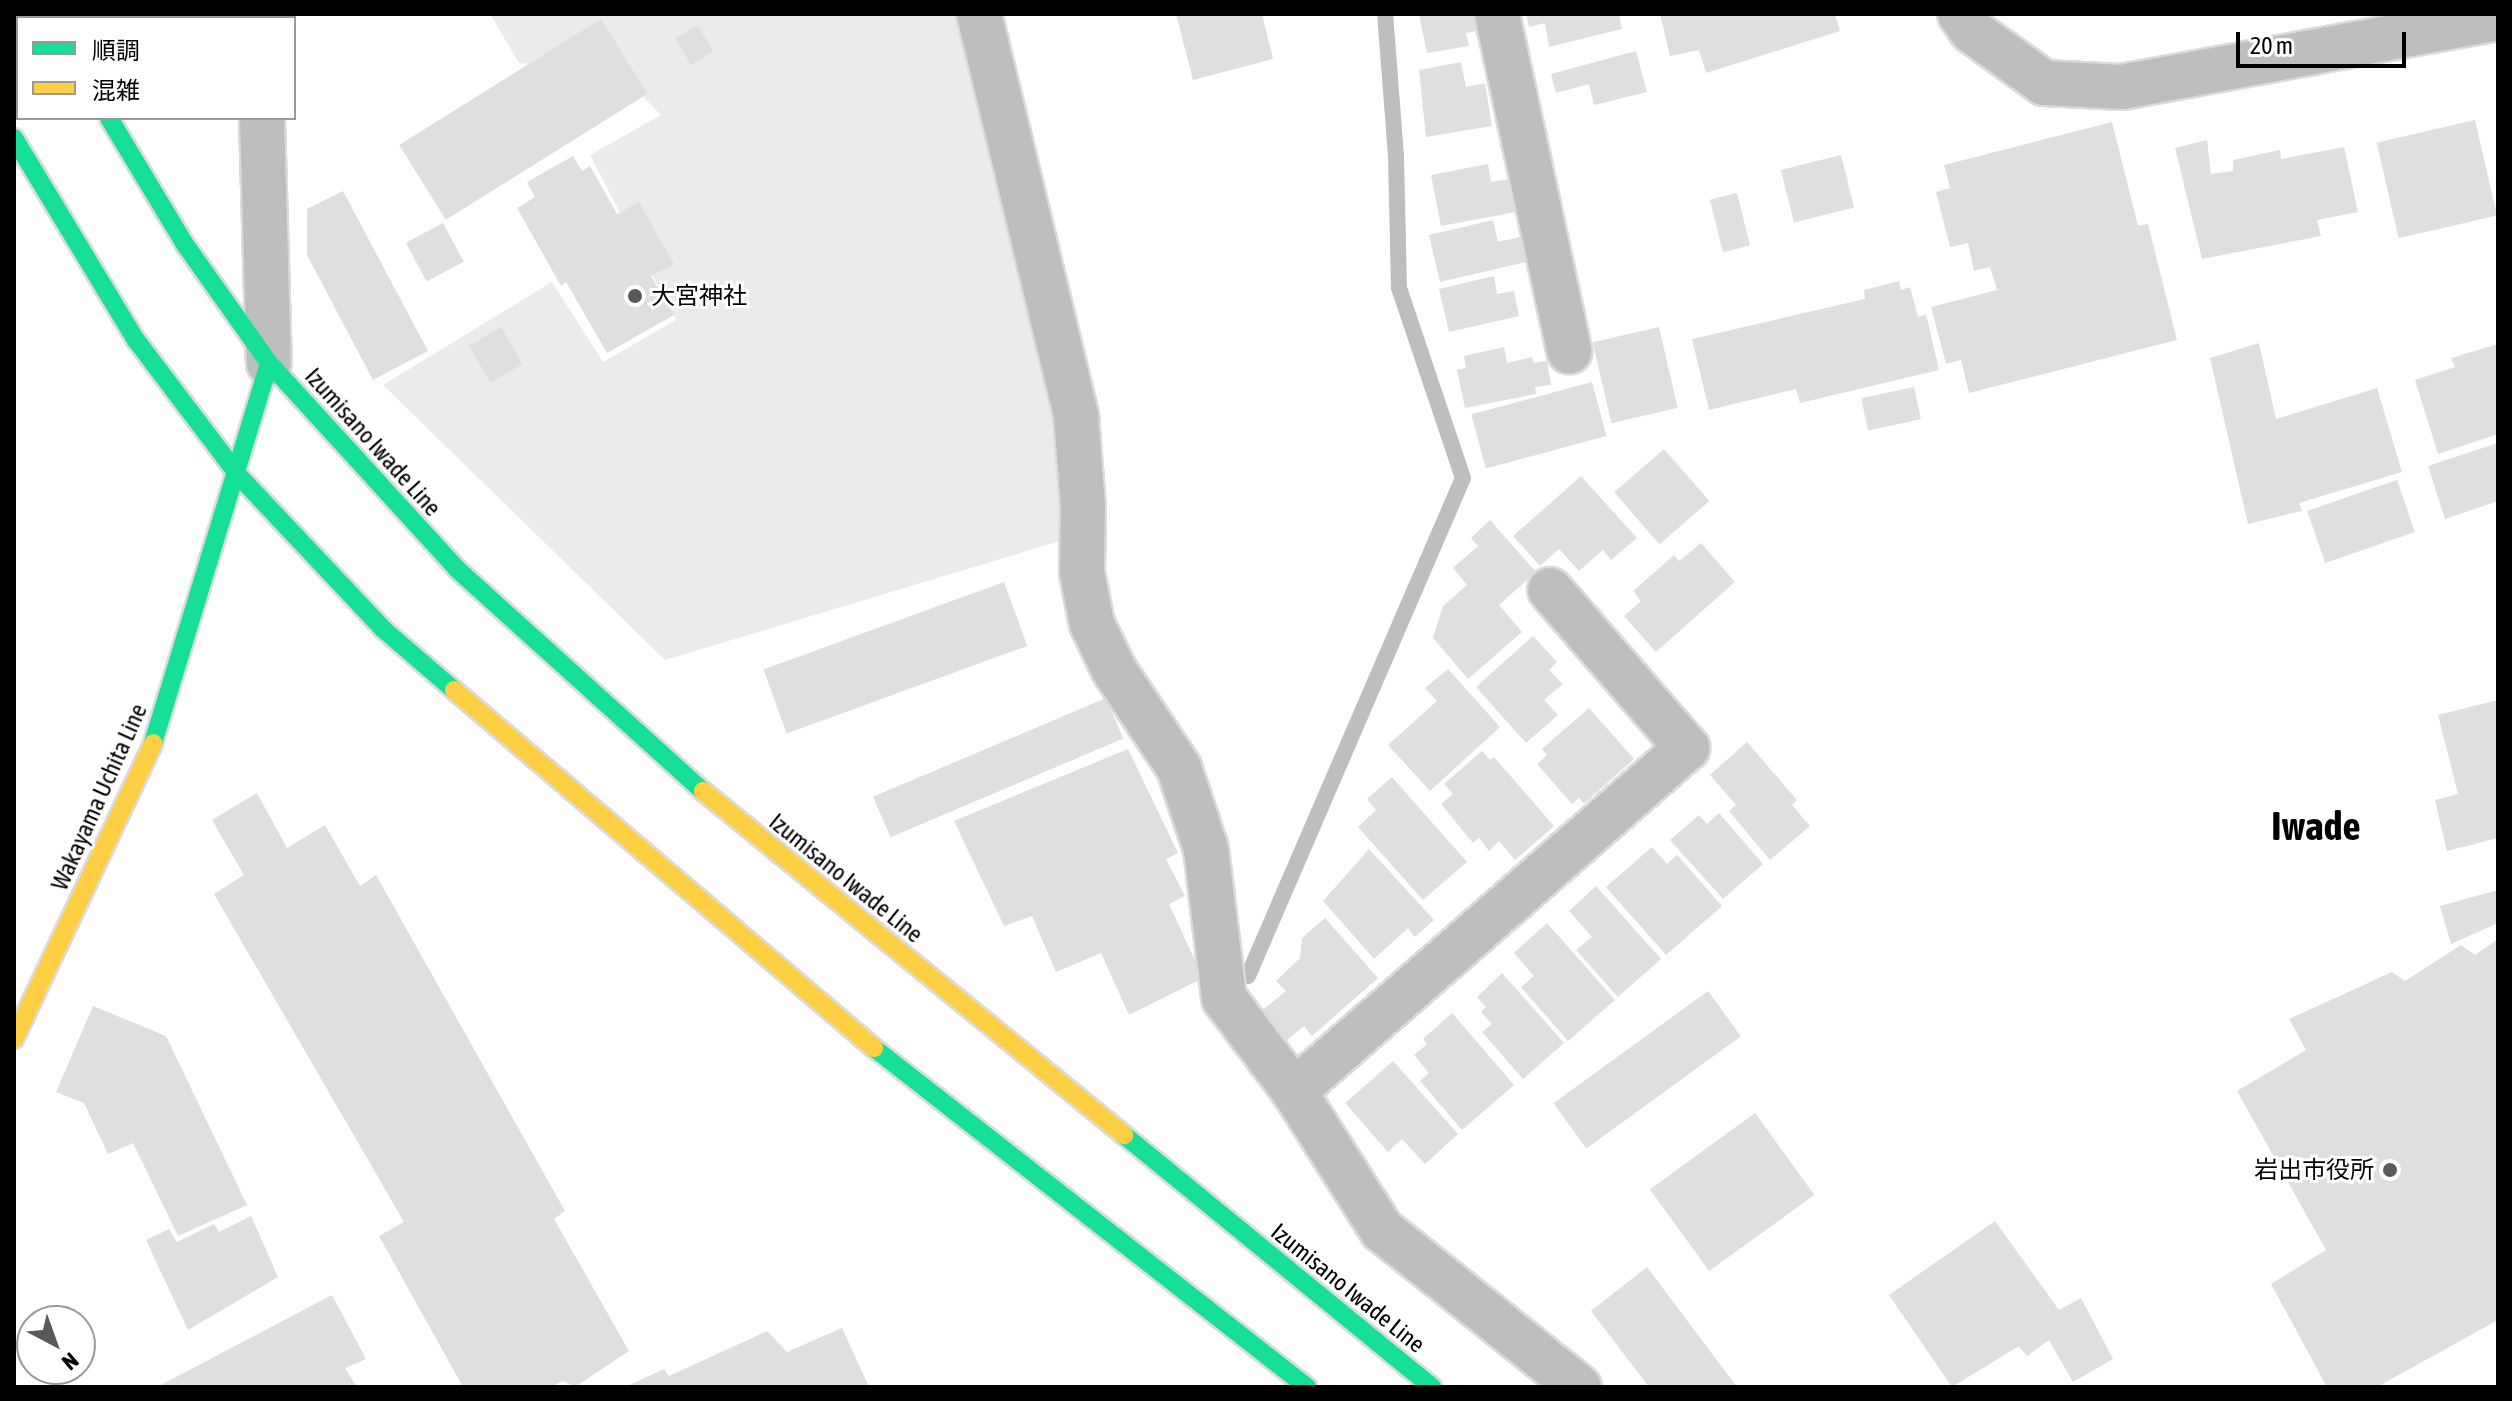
<!DOCTYPE html>
<meta charset="utf-8">
<style>
body{margin:0}
#map{position:relative;width:2512px;height:1401px;overflow:hidden;background:#fff;font-family:"Asap Condensed","Noto Sans JP",sans-serif}
div>[style]{position:absolute}
[style*='--x']{left:calc(var(--x)*1px);top:calc(var(--y)*1px);width:calc(var(--w)*1px);rotate:calc(var(--a)*1deg)}
.green>*{inset:0;background:#ebebeb}
.stream>*{height:16px;margin:-8px;padding:0 8px;transform-origin:8px;border-radius:8px;background:#bebebe}
.building>*{inset:0;background:#dfdfdf;transform-origin:0 0}
.roads{filter:drop-shadow(2px 0 #dbdbdb) drop-shadow(-2px 0 #dbdbdb) drop-shadow(0 2px #dbdbdb) drop-shadow(0 -2px #dbdbdb)}
.street>*{height:44px;margin:-22px;padding:0 22px;transform-origin:22px;border-radius:22px;background:#bebebe}
.fast>*{height:18px;margin:-9px;padding:0 9px;transform-origin:9px;border-radius:9px;background:#16e098}
.slow>*{height:18px;margin:-9px;padding:0 9px;transform-origin:9px;border-radius:9px;background:#ffcf43}
.dots>*{width:22px;height:22px;translate:-50% -50%;box-sizing:border-box;border:4px solid #fff;border-radius:50%}
span{translate:-50% -50%;white-space:nowrap;text-align:center;line-height:1.15;-webkit-text-stroke:6px #fff;paint-order:stroke}
.poi-label{font-size:24px;color:#000}
.left{translate:0 -50%;text-align:left}
.right{translate:-100% -50%;text-align:right}
.street-label{font-size:24px;color:#000}
.town-label{font-size:40px;color:#000;font-weight:700}
.frame{position:absolute;inset:0;border:16px solid #000;pointer-events:none}
.legend{position:absolute;left:16px;top:16px;width:280px;height:104px;box-sizing:border-box;background:#fff;border:2px solid #999;margin:0;padding:10px 14px;list-style:none;font-size:24px;color:#000}
.legend li{display:flex;align-items:center;gap:16px;height:40px}
.legend b{width:40px;border:2px solid #999}
.north{position:absolute;left:16px;top:1305px;width:80px;height:80px;box-sizing:border-box;background:#fff;border:2px solid #999;border-radius:50%;rotate:139deg;font-size:22px;font-weight:700;line-height:32px;text-align:center;color:#000}
.north::after{content:'';display:block;margin:auto;width:28px;height:36px;background:#595959;clip-path:polygon(50% 0,100% 100%,50% 72%,0 100%)}
.scale{position:absolute;left:2236px;top:32px;width:170px;height:36px;box-sizing:border-box;border:4px solid #000;border-top:0;padding-left:10px;font-size:24px;line-height:28px;white-space:nowrap;color:#000;-webkit-text-stroke:6px #fff;paint-order:stroke}
</style>
<div id="map">
<div class="green">
<i style="clip-path:polygon(490px 14px,991px 14px,1053px 288px,1060px 541px,665px 660px,383px 385px,552px 282px,603px 362px,676px 320px,590px 155px,661px 115px,620px 73px,519px 63px)"></i>
</div>
<div class="stream">
<i style="--x:1248;--y:976;--w:542;--a:-66.65"></i>
<i style="--x:1463;--y:478;--w:200;--a:-108.6"></i>
<i style="--x:1399;--y:288;--w:132;--a:-91.3"></i>
<i style="--x:1396;--y:156;--w:142;--a:-94.4"></i>
</div>
<div class="building">
<i style="clip-path:polygon(1176px 14px,1262px 14px,1273px 59px,1193px 80px)"></i>
<i style="clip-path:polygon(1419px 14px,1473px 14px,1476px 31px,1466px 33px,1469px 46px,1427px 53px)"></i>
<i style="clip-path:polygon(1526px 14px,1619px 14px,1622px 29px,1549px 47px,1545px 23px,1529px 27px)"></i>
<i style="clip-path:polygon(1660px 14px,1835px 14px,1840px 31px,1706px 73px,1699px 50px,1670px 56px)"></i>
<i style="left:601px;top:19px;width:88px;height:238px;rotate:58deg"></i>
<i style="left:697px;top:25px;width:31px;height:26px;rotate:58deg"></i>
<i style="clip-path:polygon(1636px 51px,1647px 92px,1594px 105px,1589px 84px,1556px 93px,1551px 74px)"></i>
<i style="clip-path:polygon(1461px 62px,1466px 87px,1485px 83px,1492px 126px,1426px 137px,1419px 70px)"></i>
<i style="left:2475px;top:120px;width:98px;height:101px;rotate:77deg"></i>
<i style="clip-path:polygon(2112px 122px,2138px 226px,2148px 224px,2177px 340px,1969px 393px,1961px 360px,1946px 364px,1931px 307px,1997px 290px,1990px 267px,1974px 271px,1968px 243px,1950px 247px,1936px 192px,1950px 188px,1944px 165px)"></i>
<i style="clip-path:polygon(2207px 140px,2211px 174px,2233px 171px,2233px 160px,2280px 150px,2281px 159px,2344px 147px,2358px 212px,2317px 220px,2321px 236px,2202px 259px,2175px 148px)"></i>
<i style="left:1841px;top:155px;width:54px;height:62px;rotate:76deg"></i>
<i style="clip-path:polygon(573px 156px,582px 171px,590px 166px,617px 214px,639px 202px,674px 264px,651px 276px,674px 315px,607px 353px,566px 282px,561px 286px,517px 208px,535px 197px,527px 182px)"></i>
<i style="clip-path:polygon(1488px 164px,1491px 182px,1509px 179px,1516px 212px,1441px 226px,1431px 175px)"></i>
<i style="clip-path:polygon(343px 191px,428px 351px,373px 380px,307px 255px,307px 209px)"></i>
<i style="left:1737px;top:193px;width:54px;height:28px;rotate:76deg"></i>
<i style="clip-path:polygon(1493px 220px,1498px 242px,1520px 237px,1526px 262px,1440px 282px,1429px 235px)"></i>
<i style="left:443px;top:223px;width:44px;height:42px;rotate:62deg"></i>
<i style="clip-path:polygon(1494px 276px,1497px 294px,1514px 291px,1519px 316px,1449px 332px,1439px 289px)"></i>
<i style="clip-path:polygon(1899px 281px,1901px 290px,1910px 287px,1918px 317px,1926px 314px,1939px 370px,1800px 403px,1796px 389px,1709px 410px,1692px 339px,1865px 299px,1864px 290px)"></i>
<i style="left:501px;top:327px;width:43px;height:37px;rotate:60deg"></i>
<i style="left:1659px;top:327px;width:83px;height:68px;rotate:77deg"></i>
<i style="clip-path:polygon(2259px 343px,2276px 419px,2377px 388px,2402px 472px,2299px 503px,2302px 511px,2248px 524px,2210px 358px)"></i>
<i style="clip-path:polygon(2498px 344px,2498px 434px,2438px 454px,2415px 380px,2455px 367px,2451px 358px)"></i>
<i style="clip-path:polygon(1504px 347px,1507px 363px,1532px 357px,1534px 363px,1547px 361px,1551px 385px,1535px 387px,1536px 394px,1465px 408px,1457px 370px,1466px 368px,1464px 356px)"></i>
<i style="left:1592px;top:382px;width:56px;height:125px;rotate:75deg"></i>
<i style="left:1914px;top:387px;width:33px;height:54px;rotate:78deg"></i>
<i style="clip-path:polygon(2498px 443px,2498px 501px,2445px 519px,2428px 466px)"></i>
<i style="left:1664px;top:449px;width:69px;height:66px;rotate:49deg"></i>
<i style="clip-path:polygon(1581px 476px,1637px 538px,1611px 560px,1603px 550px,1579px 571px,1559px 549px,1540px 566px,1513px 536px)"></i>
<i style="left:2397px;top:480px;width:55px;height:95px;rotate:71deg"></i>
<i style="clip-path:polygon(1490px 520px,1536px 572px,1499px 605px,1522px 632px,1468px 679px,1433px 638px,1443px 606px,1467px 585px,1453px 568px,1478px 546px,1471px 538px)"></i>
<i style="clip-path:polygon(1701px 543px,1735px 582px,1656px 652px,1624px 616px,1641px 601px,1633px 591px,1674px 555px,1679px 561px)"></i>
<i style="left:1004px;top:582px;width:68px;height:256px;rotate:70deg"></i>
<i style="clip-path:polygon(1533px 636px,1557px 662px,1549px 670px,1563px 684px,1544px 700px,1558px 715px,1526px 743px,1476px 687px)"></i>
<i style="clip-path:polygon(1448px 669px,1500px 727px,1430px 791px,1388px 745px,1437px 701px,1425px 688px)"></i>
<i style="left:1106px;top:698px;width:44px;height:253px;rotate:67deg"></i>
<i style="clip-path:polygon(2498px 700px,2498px 838px,2447px 851px,2435px 800px,2458px 794px,2438px 715px)"></i>
<i style="clip-path:polygon(1589px 708px,1634px 759px,1584px 804px,1579px 798px,1572px 804px,1537px 764px,1547px 755px,1542px 749px)"></i>
<i style="clip-path:polygon(1747px 742px,1797px 800px,1792px 805px,1810px 826px,1770px 860px,1729px 811px,1736px 805px,1710px 775px)"></i>
<i style="clip-path:polygon(1128px 749px,1178px 853px,1166px 859px,1185px 896px,1169px 904px,1203px 978px,1129px 1015px,1101px 953px,1056px 972px,1032px 916px,1004px 926px,954px 821px)"></i>
<i style="clip-path:polygon(1482px 751px,1490px 760px,1494px 757px,1554px 826px,1515px 860px,1499px 841px,1489px 851px,1479px 838px,1473px 843px,1441px 804px,1453px 794px,1444px 784px)"></i>
<i style="clip-path:polygon(1392px 777px,1467px 862px,1423px 900px,1358px 827px,1376px 810px,1367px 799px)"></i>
<i style="clip-path:polygon(257px 793px,287px 848px,325px 825px,360px 886px,376px 875px,565px 1211px,554px 1219px,629px 1351px,575px 1387px,563px 1381px,551px 1387px,463px 1387px,379px 1236px,404px 1222px,214px 894px,244px 875px,212px 820px)"></i>
<i style="clip-path:polygon(1719px 813px,1763px 864px,1723px 899px,1670px 840px,1699px 815px,1707px 824px)"></i>
<i style="clip-path:polygon(1652px 847px,1667px 864px,1677px 855px,1722px 906px,1666px 955px,1606px 887px)"></i>
<i style="clip-path:polygon(1369px 849px,1434px 920px,1415px 937px,1408px 928px,1374px 959px,1323px 901px)"></i>
<i style="clip-path:polygon(1596px 886px,1661px 959px,1618px 997px,1576px 950px,1592px 937px,1569px 911px)"></i>
<i style="clip-path:polygon(2498px 890px,2498px 923px,2451px 944px,2440px 906px)"></i>
<i style="clip-path:polygon(1325px 918px,1378px 978px,1312px 1036px,1304px 1026px,1285px 1042px,1260px 1012px,1286px 991px,1276px 981px,1300px 958px,1302px 938px)"></i>
<i style="clip-path:polygon(1547px 923px,1615px 1000px,1568px 1041px,1521px 987px,1534px 976px,1514px 953px)"></i>
<i style="clip-path:polygon(2498px 939px,2498px 1320px,2377px 1387px,2327px 1387px,2271px 1284px,2326px 1250px,2237px 1091px,2306px 1050px,2289px 1019px,2392px 972px,2405px 981px,2461px 945px,2475px 955px)"></i>
<i style="clip-path:polygon(1502px 973px,1564px 1043px,1523px 1079px,1482px 1032px,1492px 1024px,1481px 1012px,1486px 1007px,1477px 997px)"></i>
<i style="left:1708px;top:991px;width:56px;height:191px;rotate:54deg"></i>
<i style="clip-path:polygon(93px 1006px,166px 1036px,247px 1205px,178px 1236px,133px 1143px,108px 1154px,84px 1103px,56px 1092px)"></i>
<i style="clip-path:polygon(1452px 1013px,1514px 1085px,1462px 1130px,1420px 1081px,1429px 1073px,1414px 1055px,1427px 1044px,1423px 1039px)"></i>
<i style="clip-path:polygon(1393px 1061px,1458px 1134px,1425px 1164px,1402px 1139px,1388px 1152px,1345px 1103px)"></i>
<i style="left:1755px;top:1113px;width:101px;height:130px;rotate:54deg"></i>
<i style="clip-path:polygon(251px 1216px,278px 1277px,188px 1330px,146px 1240px,169px 1229px,177px 1242px,214px 1224px,219px 1232px)"></i>
<i style="clip-path:polygon(1995px 1221px,2059px 1310px,2081px 1298px,2113px 1359px,2073px 1382px,2049px 1340px,2027px 1356px,2019px 1346px,1952px 1387px,1889px 1295px)"></i>
<i style="clip-path:polygon(1647px 1267px,1737px 1387px,1649px 1387px,1591px 1311px)"></i>
<i style="clip-path:polygon(332px 1295px,366px 1359px,345px 1368px,357px 1387px,157px 1387px)"></i>
<i style="clip-path:polygon(842px 1328px,869px 1387px,625px 1387px,664px 1369px,669px 1376px,767px 1331px,787px 1352px)"></i>
</div>
<div class="roads">
<div class="street">
<i style="--x:258;--y:14;--w:4;--a:90"></i>
<i style="--x:979;--y:14;--w:414;--a:76.4"></i>
<i style="--x:1076;--y:416;--w:91;--a:85.6"></i>
<i style="--x:1083;--y:507;--w:66;--a:90.9"></i>
<i style="--x:1082;--y:573;--w:52;--a:78.9"></i>
<i style="--x:1092;--y:624;--w:51;--a:64.4"></i>
<i style="--x:1114;--y:670;--w:118;--a:56.4"></i>
<i style="--x:1179;--y:768;--w:85;--a:71.6"></i>
<i style="--x:1206;--y:849;--w:150;--a:83.1"></i>
<i style="--x:1224;--y:998;--w:116;--a:53"></i>
<i style="--x:1294;--y:1091;--w:165;--a:57.7"></i>
<i style="--x:1382;--y:1230;--w:252;--a:38.6"></i>
<i style="--x:1497;--y:14;--w:345;--a:77.9"></i>
<i style="--x:1960;--y:14;--w:21;--a:55"></i>
<i style="--x:1972;--y:31;--w:89;--a:35.8"></i>
<i style="--x:2044;--y:83;--w:78;--a:2.9"></i>
<i style="--x:2122;--y:87;--w:382;--a:-10.4"></i>
<i style="--x:262;--y:118;--w:245;--a:88.4"></i>
<i style="--x:1294;--y:1091;--w:522;--a:-41.11"></i>
<i style="--x:1687;--y:748;--w:209;--a:-130.9"></i>
</div>
<div class="fast">
<i style="--x:52;--y:14;--w:4;--a:76"></i>
<i style="--x:109;--y:118;--w:146;--a:59"></i>
<i style="--x:184;--y:243;--w:147;--a:54.7"></i>
<i style="--x:269;--y:363;--w:279;--a:47.6"></i>
<i style="--x:457;--y:569;--w:331;--a:42.1"></i>
<i style="--x:14;--y:138;--w:236;--a:58.9"></i>
<i style="--x:136;--y:340;--w:169;--a:52.9"></i>
<i style="--x:238;--y:475;--w:212;--a:46.7"></i>
<i style="--x:383;--y:629;--w:94;--a:40.7"></i>
<i style="--x:153;--y:743;--w:397;--a:-73"></i>
<i style="--x:874;--y:1048;--w:550;--a:38.06"></i>
<i style="--x:1124;--y:1135;--w:398;--a:39.3"></i>
</div>
<div class="slow">
<i style="--x:454;--y:690;--w:552;--a:40.44"></i>
<i style="--x:703;--y:791;--w:544;--a:39.25"></i>
<i style="--x:14;--y:1039;--w:327;--a:-64.8"></i>
</div>
</div>
<div class="dots">
<i style="left:635px;top:296px;background:#595959"></i>
<i style="left:2390px;top:1170px;background:#595959"></i>
</div>
<div class="poi-label">
<span class="left" style="left:651px;top:296px">大宮神社</span>
<span class="right" style="left:2374px;top:1170px">岩出市役所</span>
</div>
<div class="street-label">
<span style="left:373px;top:442px;rotate:48deg">Izumisano Iwade Line</span>
<span style="left:99px;top:797px;rotate:-66deg">Wakayama Uchita Line</span>
<span style="left:846px;top:878px;rotate:39deg">Izumisano Iwade Line</span>
<span style="left:1348px;top:1288px;rotate:39deg">Izumisano Iwade Line</span>
</div>
<div class="town-label">
<span style="left:2316px;top:826px">Iwade</span>
</div>
<div class="frame"></div>
<ul class="legend">
<li><b style="height:10px;background:#16e098"></b>順調</li>
<li><b style="height:10px;background:#ffcf43"></b>混雑</li>
</ul>
<div class="north">N</div>
<div class="scale">20 m</div>
</div>
